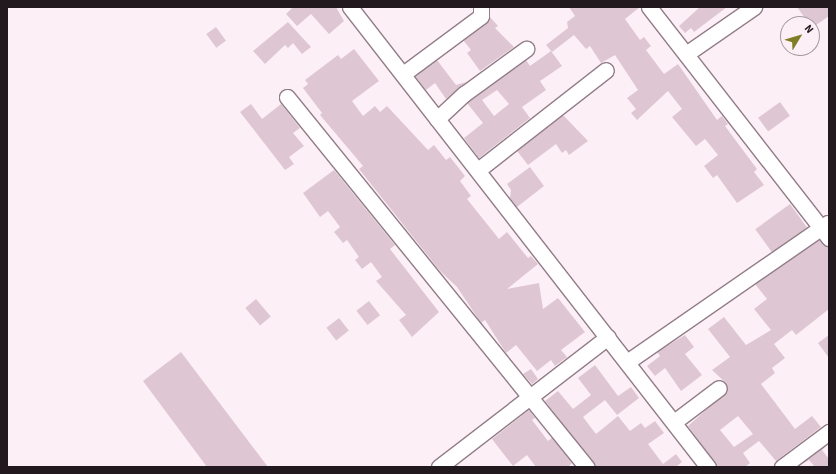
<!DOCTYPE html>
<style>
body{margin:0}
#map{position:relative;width:836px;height:474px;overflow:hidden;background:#fdeff6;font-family:"Source Sans 3",sans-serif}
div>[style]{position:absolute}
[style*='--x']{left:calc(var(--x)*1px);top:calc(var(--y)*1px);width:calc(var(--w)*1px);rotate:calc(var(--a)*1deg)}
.building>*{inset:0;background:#dec7d3;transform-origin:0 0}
.roads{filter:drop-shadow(1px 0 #927d88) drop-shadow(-1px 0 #927d88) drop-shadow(0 1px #927d88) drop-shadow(0 -1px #927d88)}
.minor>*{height:15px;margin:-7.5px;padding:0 7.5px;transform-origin:7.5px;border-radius:7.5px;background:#fff}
span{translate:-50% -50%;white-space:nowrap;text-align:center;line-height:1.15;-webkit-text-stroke:4px #fdeff6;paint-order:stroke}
.frame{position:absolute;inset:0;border:8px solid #21191d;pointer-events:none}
.north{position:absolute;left:780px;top:16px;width:40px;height:40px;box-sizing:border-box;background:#fdeff6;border:1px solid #a5999f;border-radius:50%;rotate:52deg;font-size:11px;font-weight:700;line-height:16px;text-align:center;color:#21191d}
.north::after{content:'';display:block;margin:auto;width:14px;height:18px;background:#7f7e27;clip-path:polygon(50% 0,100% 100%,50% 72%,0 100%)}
</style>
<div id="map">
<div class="building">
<i style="clip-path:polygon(293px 7px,336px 7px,344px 21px,329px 34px,311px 14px,297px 26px,286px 14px)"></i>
<i style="clip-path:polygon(569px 7px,640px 7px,625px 19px,640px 40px,644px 37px,651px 46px,646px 50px,664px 74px,678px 64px,717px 120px,722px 116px,728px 124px,725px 126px,757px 169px,754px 172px,764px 185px,737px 203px,717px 175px,713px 178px,704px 166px,718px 155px,705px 139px,696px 146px,672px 117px,682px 109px,668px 91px,637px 120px,631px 113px,636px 109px,627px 98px,638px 90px,615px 55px,601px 63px,590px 46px,586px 49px,574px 35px,552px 52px,546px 45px,568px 28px,567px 22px,575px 16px)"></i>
<i style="clip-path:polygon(700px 7px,727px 7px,694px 32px,691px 28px,685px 33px,679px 26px)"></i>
<i style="clip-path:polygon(797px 7px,829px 7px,829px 16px,812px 28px)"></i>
<i style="clip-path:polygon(490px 17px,498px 26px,495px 28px,514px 47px,480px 71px,467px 53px,471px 50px,463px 40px)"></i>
<i style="clip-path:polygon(288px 22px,311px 47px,302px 54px,293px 43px,288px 48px,285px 45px,265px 64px,253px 51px)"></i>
<i style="left:216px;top:27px;width:17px;height:12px;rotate:54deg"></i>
<i style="clip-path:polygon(354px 49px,379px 81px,352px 101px,363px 116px,375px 106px,380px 112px,387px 106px,428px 150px,434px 145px,446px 160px,450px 157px,465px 176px,460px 181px,471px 196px,467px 199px,499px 239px,507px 232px,528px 258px,531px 256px,538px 264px,507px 289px,539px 283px,543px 309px,558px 298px,585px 332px,561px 350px,567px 357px,555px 366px,551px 360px,537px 371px,516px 345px,506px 353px,485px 320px,481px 323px,457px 287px,440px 271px,359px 169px,363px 166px,320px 115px,322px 113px,303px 88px,308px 84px,305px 80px,338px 55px,341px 59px)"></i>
<i style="clip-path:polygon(evenodd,551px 51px,562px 66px,540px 81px,546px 90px,522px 107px,530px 118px,479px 158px,464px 138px,483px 123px,467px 103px,526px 60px,530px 66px,551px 51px,497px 90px,509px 104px,494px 116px,482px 100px,497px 90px)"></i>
<i style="clip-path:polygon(437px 60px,456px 85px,466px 82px,446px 99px,435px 83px,426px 90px,415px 76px)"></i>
<i style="left:780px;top:102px;width:17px;height:27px;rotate:54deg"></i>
<i style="clip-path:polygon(251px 104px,262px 119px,281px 104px,300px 128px,293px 133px,304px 146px,289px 157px,294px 164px,285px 170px,240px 112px)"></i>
<i style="clip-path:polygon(563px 115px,588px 141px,569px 155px,566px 150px,562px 153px,556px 144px,528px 165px,517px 151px)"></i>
<i style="clip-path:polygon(530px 167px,544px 186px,517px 207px,510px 198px,511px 190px,507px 184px)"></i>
<i style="clip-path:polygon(334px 170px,395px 245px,390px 249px,439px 312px,412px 337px,399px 320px,406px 315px,376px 281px,382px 277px,371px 262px,362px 269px,355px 260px,359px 257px,347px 240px,343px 243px,334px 232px,340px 227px,328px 211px,320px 217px,303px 193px)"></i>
<i style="left:790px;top:204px;width:29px;height:43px;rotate:54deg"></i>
<i style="clip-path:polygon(evenodd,819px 240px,829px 247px,829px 309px,796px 335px,792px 330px,774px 344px,785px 358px,772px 368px,775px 373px,761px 384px,795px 429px,812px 416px,821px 427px,776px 461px,759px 441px,743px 453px,750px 463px,745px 467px,717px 467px,688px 426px,727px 391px,726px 383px,712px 370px,730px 357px,708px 329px,724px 317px,746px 345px,771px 330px,754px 309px,767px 299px,755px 284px,819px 240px,738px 416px,753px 434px,734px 447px,720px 430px,738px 416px)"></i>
<i style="left:256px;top:299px;width:23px;height:14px;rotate:50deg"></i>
<i style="left:369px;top:301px;width:18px;height:16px;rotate:52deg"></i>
<i style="left:339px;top:318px;width:16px;height:16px;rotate:52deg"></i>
<i style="clip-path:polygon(685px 335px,694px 347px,685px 354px,702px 375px,681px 391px,665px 368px,655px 376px,647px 366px,660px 356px,657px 352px)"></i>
<i style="clip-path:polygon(829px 335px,829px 358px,818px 343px)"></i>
<i style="clip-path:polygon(181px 352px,268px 467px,207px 467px,143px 381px)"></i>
<i style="clip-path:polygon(595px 365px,618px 396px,631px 387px,639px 398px,617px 415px,605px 400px,583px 417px,596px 434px,618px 416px,630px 431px,641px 423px,645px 428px,655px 421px,664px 433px,648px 444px,663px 464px,676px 454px,682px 462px,676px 467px,596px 467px,545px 401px,558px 391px,573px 409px,591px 395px,578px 378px)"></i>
<i style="clip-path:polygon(531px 369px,538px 379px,532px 384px,523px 374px)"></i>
<i style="clip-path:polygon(529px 410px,535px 418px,532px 420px,548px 441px,552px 438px,572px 463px,568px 467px,536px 467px,527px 455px,513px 466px,492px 439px)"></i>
<i style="clip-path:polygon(829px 443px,822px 450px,829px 459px,829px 467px,815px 467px,809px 460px,797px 467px)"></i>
</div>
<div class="roads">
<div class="minor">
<i style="--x:350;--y:7;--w:583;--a:52.11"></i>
<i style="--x:649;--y:7;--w:293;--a:52.1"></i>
<i style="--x:686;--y:54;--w:83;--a:-34.7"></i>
<i style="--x:403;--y:74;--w:97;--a:-36.6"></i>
<i style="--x:481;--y:16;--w:9;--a:-90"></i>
<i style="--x:287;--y:97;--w:476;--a:51"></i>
<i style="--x:437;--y:119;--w:37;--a:-43"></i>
<i style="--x:464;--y:94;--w:77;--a:-36"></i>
<i style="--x:478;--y:170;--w:162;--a:-38"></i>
<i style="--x:627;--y:362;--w:244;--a:-34.7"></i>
<i style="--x:674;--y:422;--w:56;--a:-37.1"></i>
<i style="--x:439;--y:467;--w:213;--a:-37.6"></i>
<i style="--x:782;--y:467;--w:59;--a:-36.7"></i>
</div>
</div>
<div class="frame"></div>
<div class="north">N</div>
</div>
